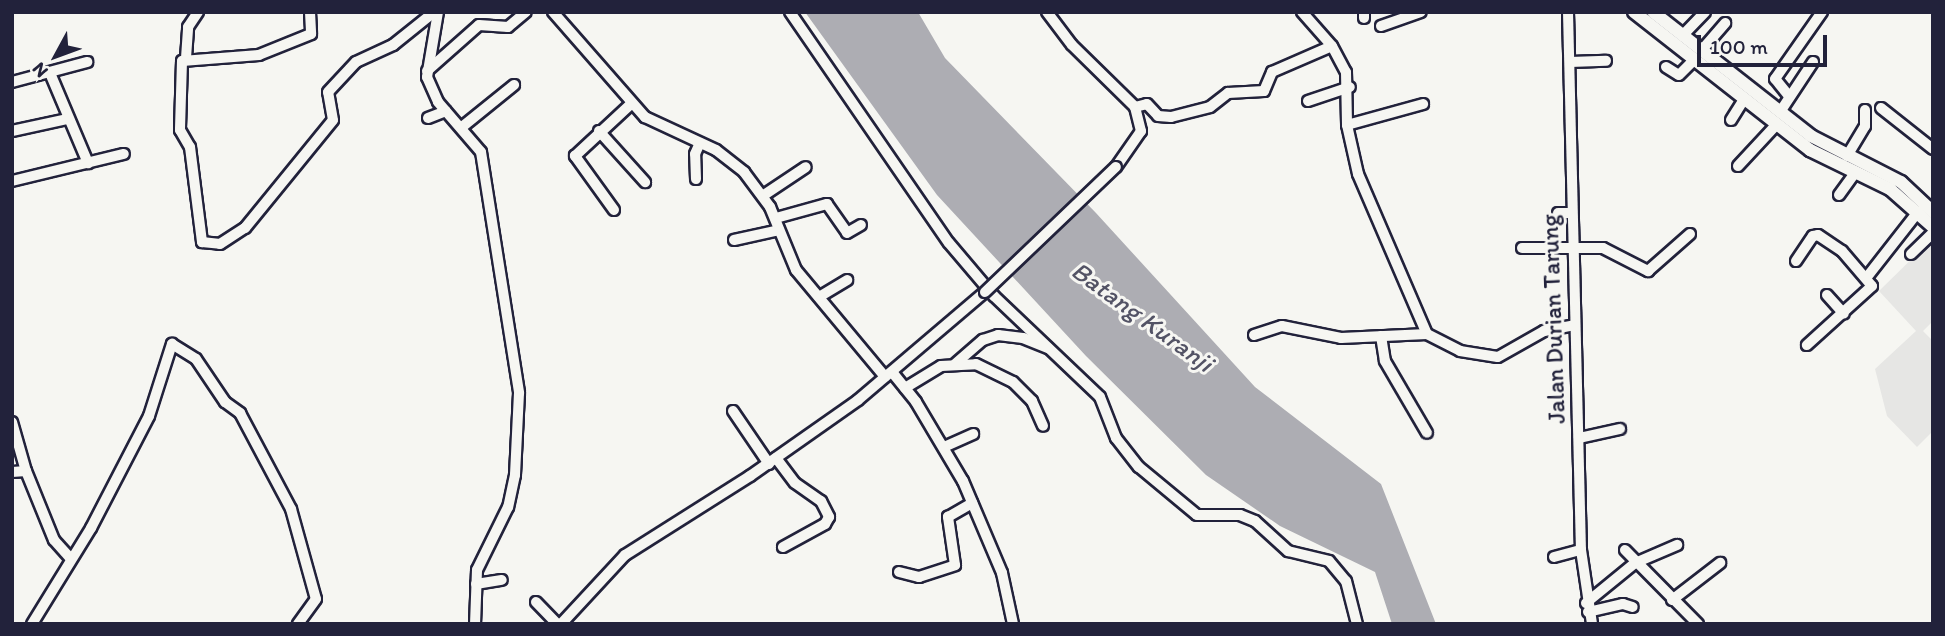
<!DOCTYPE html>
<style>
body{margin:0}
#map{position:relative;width:1945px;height:636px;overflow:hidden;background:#f6f6f2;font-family:Itim,sans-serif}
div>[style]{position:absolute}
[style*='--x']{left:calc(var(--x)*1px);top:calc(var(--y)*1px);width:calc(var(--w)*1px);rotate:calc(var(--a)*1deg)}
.built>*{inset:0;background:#e6e6e4}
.water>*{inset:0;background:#adadb3}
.roads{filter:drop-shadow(2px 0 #22223b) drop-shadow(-2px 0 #22223b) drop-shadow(0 2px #22223b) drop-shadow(0 -2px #22223b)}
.minor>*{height:10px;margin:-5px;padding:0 5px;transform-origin:5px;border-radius:5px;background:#f6f6f2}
.major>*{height:12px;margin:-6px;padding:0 6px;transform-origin:6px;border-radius:6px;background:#f6f6f2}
.bridges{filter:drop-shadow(2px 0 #22223b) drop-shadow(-2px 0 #22223b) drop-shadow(0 2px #22223b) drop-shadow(0 -2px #22223b)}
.minor-bridge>*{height:10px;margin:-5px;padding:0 5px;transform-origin:5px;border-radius:5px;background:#f6f6f2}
span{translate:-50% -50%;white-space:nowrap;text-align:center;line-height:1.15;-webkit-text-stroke:6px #f6f6f2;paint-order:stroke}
.street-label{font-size:24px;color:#22223b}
.water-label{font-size:26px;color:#535365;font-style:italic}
.frame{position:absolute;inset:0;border:14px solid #22223b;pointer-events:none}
.north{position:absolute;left:21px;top:21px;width:70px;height:70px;-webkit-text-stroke:5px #f6f6f2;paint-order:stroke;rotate:229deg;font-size:19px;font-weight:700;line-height:28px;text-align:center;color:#22223b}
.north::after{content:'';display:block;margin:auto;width:24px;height:32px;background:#22223b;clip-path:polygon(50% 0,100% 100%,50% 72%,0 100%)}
.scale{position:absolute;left:1697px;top:35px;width:130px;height:32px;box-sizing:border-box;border:4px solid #22223b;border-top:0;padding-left:9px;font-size:21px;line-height:24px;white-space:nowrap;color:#22223b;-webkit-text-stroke:5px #f6f6f2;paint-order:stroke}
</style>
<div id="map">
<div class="built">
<i style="clip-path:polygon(1932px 239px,1933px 321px,1923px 331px,1933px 341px,1933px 431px,1917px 447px,1887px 416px,1875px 369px,1916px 331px,1879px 291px)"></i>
</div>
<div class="water">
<i style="clip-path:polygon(805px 12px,918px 12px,945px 58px,1096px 213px,1255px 387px,1381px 484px,1436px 624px,1392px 624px,1375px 572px,1280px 526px,1206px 475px,1086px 356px,937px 195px)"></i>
</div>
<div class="roads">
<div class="minor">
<i style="--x:310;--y:12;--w:22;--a:87"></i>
<i style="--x:311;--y:34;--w:56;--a:158"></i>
<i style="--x:259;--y:55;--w:77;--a:175.5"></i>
<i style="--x:182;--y:61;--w:69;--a:91.7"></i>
<i style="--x:180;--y:130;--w:20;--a:60"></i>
<i style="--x:190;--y:147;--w:96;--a:82.8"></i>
<i style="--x:202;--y:242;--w:18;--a:6"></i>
<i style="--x:220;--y:244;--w:30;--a:-33"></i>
<i style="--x:245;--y:228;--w:139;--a:-50.8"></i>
<i style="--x:333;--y:120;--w:28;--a:-100"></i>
<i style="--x:328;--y:92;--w:41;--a:-47"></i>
<i style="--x:356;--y:62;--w:41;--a:-24.7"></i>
<i style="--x:393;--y:45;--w:53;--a:-38.8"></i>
<i style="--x:438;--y:12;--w:66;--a:99.6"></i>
<i style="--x:427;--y:77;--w:27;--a:66"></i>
<i style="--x:438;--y:102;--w:66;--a:49.3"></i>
<i style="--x:481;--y:152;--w:244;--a:81"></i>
<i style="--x:519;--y:393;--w:82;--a:92.8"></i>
<i style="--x:515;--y:475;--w:33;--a:102"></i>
<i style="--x:508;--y:507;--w:70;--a:116.2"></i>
<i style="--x:477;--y:570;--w:54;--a:92.1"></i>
<i style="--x:553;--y:12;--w:140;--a:48.8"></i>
<i style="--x:645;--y:117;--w:78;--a:24.9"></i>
<i style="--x:716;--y:150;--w:36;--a:38"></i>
<i style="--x:744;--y:172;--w:44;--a:53.4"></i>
<i style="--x:770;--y:207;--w:68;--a:67.6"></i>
<i style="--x:796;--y:270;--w:139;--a:50.2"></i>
<i style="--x:790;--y:12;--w:280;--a:55.5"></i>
<i style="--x:949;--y:243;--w:70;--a:49.7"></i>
<i style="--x:994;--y:296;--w:146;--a:43.6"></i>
<i style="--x:1100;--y:397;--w:44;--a:68.7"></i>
<i style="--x:1116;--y:438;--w:37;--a:52"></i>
<i style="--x:1139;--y:467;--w:75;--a:39.6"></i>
<i style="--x:1197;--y:515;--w:43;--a:0"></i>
<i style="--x:1240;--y:515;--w:16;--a:22"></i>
<i style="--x:1255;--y:521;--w:45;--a:42.3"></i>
<i style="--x:1288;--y:551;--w:42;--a:13.7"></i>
<i style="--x:1329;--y:561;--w:26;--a:50"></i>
<i style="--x:1346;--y:581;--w:44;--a:75.7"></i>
<i style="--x:1047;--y:12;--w:41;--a:52.9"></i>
<i style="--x:1072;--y:45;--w:88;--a:44.5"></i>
<i style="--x:1135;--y:107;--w:25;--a:76"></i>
<i style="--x:1141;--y:131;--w:44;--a:124.8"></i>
<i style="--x:1302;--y:12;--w:45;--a:48.6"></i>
<i style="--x:1332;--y:46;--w:30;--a:62"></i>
<i style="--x:1346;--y:72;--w:53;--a:88.9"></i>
<i style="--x:1347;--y:125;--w:50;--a:77.3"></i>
<i style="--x:1358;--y:174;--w:174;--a:66.7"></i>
<i style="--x:1568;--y:12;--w:538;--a:88.62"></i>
<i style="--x:1581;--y:550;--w:75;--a:81.5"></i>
<i style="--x:1364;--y:18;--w:6;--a:-90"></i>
<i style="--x:1381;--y:26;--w:42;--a:-19.3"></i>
<i style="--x:1682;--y:36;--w:33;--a:-46"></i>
<i style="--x:1701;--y:51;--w:37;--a:-49"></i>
<i style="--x:186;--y:58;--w:31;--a:-86"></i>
<i style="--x:188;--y:27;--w:18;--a:-56"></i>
<i style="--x:1570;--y:62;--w:36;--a:-2"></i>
<i style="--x:1666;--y:67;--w:15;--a:32"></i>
<i style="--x:1679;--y:75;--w:21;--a:-45"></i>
<i style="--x:427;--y:71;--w:69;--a:-41.5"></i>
<i style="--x:479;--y:25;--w:29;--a:4"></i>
<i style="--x:508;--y:27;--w:23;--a:-40"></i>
<i style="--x:50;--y:73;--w:98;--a:67.1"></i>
<i style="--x:12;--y:82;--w:78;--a:-14.9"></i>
<i style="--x:1789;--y:96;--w:22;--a:-129"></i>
<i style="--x:1775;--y:79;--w:82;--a:-55"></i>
<i style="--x:1308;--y:101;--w:44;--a:-18.4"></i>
<i style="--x:1135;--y:107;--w:12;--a:-14"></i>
<i style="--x:1147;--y:104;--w:16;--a:47"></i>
<i style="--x:1158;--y:116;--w:13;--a:4"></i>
<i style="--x:1171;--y:117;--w:40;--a:-14.4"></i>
<i style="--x:1210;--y:107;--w:23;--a:-38"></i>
<i style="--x:1228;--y:93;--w:36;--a:-3"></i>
<i style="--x:1264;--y:91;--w:21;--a:-67"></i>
<i style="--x:1272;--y:72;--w:65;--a:-23.4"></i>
<i style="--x:1881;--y:108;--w:66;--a:38.3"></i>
<i style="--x:1780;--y:112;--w:60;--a:-56.6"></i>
<i style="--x:428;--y:118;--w:19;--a:-21"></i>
<i style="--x:1731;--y:120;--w:25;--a:-58"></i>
<i style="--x:1347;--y:125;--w:79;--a:-15.4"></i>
<i style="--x:462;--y:127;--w:67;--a:-38.9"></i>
<i style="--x:12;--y:131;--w:56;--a:-12.3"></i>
<i style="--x:599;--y:131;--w:69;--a:48"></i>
<i style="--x:1847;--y:156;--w:35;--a:-59"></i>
<i style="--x:1865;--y:126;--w:16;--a:-90"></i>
<i style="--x:1738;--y:166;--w:57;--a:-47.1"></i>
<i style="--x:696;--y:179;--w:25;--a:-92"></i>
<i style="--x:695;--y:154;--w:12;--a:-66"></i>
<i style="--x:12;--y:181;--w:115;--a:-13.6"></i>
<i style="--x:764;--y:195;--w:50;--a:-33.7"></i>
<i style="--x:1839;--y:195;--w:27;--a:-54"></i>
<i style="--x:614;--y:210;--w:67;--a:-125.8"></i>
<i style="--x:575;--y:156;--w:76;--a:-42.9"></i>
<i style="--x:1558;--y:213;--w:12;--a:0"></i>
<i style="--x:776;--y:218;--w:53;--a:-15.4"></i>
<i style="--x:827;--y:204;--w:35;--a:55"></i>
<i style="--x:847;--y:233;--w:16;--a:-30"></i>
<i style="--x:734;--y:240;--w:46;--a:-12.5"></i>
<i style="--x:1522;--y:248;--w:81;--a:0"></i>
<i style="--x:1603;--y:248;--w:51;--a:27.1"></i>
<i style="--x:1648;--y:271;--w:56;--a:-41.4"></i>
<i style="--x:1911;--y:254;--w:30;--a:-44"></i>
<i style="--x:1796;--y:261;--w:30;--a:-56"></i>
<i style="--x:1813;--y:236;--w:5;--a:-11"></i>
<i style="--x:1818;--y:235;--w:29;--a:34"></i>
<i style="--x:1842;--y:251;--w:46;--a:49.4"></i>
<i style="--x:1872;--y:286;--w:88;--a:137.8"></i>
<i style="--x:1867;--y:277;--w:83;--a:-51.9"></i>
<i style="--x:1827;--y:295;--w:25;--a:48"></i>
<i style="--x:819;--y:297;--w:33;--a:-31"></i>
<i style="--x:1254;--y:335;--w:29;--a:-18"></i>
<i style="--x:1282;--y:326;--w:60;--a:11.5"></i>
<i style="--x:1341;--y:338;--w:86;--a:-2.7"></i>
<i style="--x:1427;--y:334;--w:37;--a:27"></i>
<i style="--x:1460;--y:351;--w:38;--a:9"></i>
<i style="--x:1498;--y:357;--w:53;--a:-29.5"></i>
<i style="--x:1544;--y:331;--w:31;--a:-11"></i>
<i style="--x:1381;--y:336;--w:25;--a:81"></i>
<i style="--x:1385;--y:361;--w:83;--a:59.7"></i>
<i style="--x:955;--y:364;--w:37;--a:-41"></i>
<i style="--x:983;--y:340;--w:16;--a:-18"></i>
<i style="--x:998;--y:335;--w:25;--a:7"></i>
<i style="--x:1023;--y:338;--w:27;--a:22"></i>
<i style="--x:892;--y:372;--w:38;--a:51"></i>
<i style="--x:916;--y:402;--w:92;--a:59.3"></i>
<i style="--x:963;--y:481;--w:100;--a:67"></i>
<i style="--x:1002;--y:573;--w:52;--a:77.8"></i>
<i style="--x:905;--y:388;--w:42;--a:-31.4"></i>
<i style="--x:941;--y:366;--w:35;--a:-3"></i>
<i style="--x:976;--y:364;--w:41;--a:25.9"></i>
<i style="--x:1013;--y:382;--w:27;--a:45"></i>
<i style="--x:1032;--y:401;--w:27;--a:66"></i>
<i style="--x:733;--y:411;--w:64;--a:55.8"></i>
<i style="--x:12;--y:422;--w:51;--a:74.1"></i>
<i style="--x:26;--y:471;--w:74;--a:67.9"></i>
<i style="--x:54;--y:540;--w:24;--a:48"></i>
<i style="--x:1579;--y:438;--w:42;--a:-12.4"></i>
<i style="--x:944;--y:447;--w:32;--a:-24"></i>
<i style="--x:776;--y:458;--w:31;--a:53"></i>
<i style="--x:795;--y:483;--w:32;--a:35"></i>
<i style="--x:821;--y:501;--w:18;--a:63"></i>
<i style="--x:829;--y:517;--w:8;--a:120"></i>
<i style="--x:825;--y:524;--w:48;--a:151.3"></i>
<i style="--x:12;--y:472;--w:14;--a:-4"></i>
<i style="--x:1625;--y:550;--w:104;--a:45.4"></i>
<i style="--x:1554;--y:557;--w:28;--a:-15"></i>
<i style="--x:899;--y:572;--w:21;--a:14"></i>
<i style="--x:919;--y:577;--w:38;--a:-18"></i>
<i style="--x:955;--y:565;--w:49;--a:-98.3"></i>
<i style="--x:948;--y:517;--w:28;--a:-30"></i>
<i style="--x:476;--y:584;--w:26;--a:-9"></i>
<i style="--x:1672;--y:600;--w:61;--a:-37.6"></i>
<i style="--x:536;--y:602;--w:30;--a:46"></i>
<i style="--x:1586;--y:603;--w:63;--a:-39.2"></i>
<i style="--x:1635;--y:563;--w:46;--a:-23.2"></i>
<i style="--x:1588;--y:612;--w:36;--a:-13"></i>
<i style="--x:1623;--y:604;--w:10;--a:17"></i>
<i style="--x:32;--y:624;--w:113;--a:-58.4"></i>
<i style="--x:91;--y:528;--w:126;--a:-62.6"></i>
<i style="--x:149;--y:416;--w:76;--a:-72.3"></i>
<i style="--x:172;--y:344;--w:28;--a:32"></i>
<i style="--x:196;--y:359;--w:52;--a:56"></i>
<i style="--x:225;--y:402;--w:19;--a:36"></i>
<i style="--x:240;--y:413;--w:109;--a:62"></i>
<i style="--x:291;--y:509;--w:93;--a:74.5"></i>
<i style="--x:316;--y:599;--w:31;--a:126"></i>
<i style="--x:561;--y:624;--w:94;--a:-47.2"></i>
<i style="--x:625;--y:555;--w:148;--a:-32.3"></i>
<i style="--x:750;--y:476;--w:132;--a:-35.1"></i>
<i style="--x:858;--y:400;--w:167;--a:-40.4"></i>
</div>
<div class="major">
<i style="--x:1634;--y:12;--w:224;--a:38.1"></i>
<i style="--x:1810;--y:150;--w:89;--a:26"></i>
<i style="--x:1890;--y:189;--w:57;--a:41.5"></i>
<i style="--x:1653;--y:12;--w:201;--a:38.1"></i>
<i style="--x:1811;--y:136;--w:101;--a:27.1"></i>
<i style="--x:1901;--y:182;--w:44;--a:43.2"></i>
</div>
</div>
<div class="bridges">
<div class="minor-bridge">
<i style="--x:985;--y:292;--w:181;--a:-43.7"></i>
</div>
</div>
<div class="street-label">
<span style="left:1553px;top:319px;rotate:-92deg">Jalan Durian Tarung</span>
</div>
<div class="water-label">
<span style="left:1142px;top:317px;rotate:36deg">Batang Kuranji</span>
</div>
<div class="frame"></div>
<div class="north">N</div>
<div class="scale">100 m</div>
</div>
